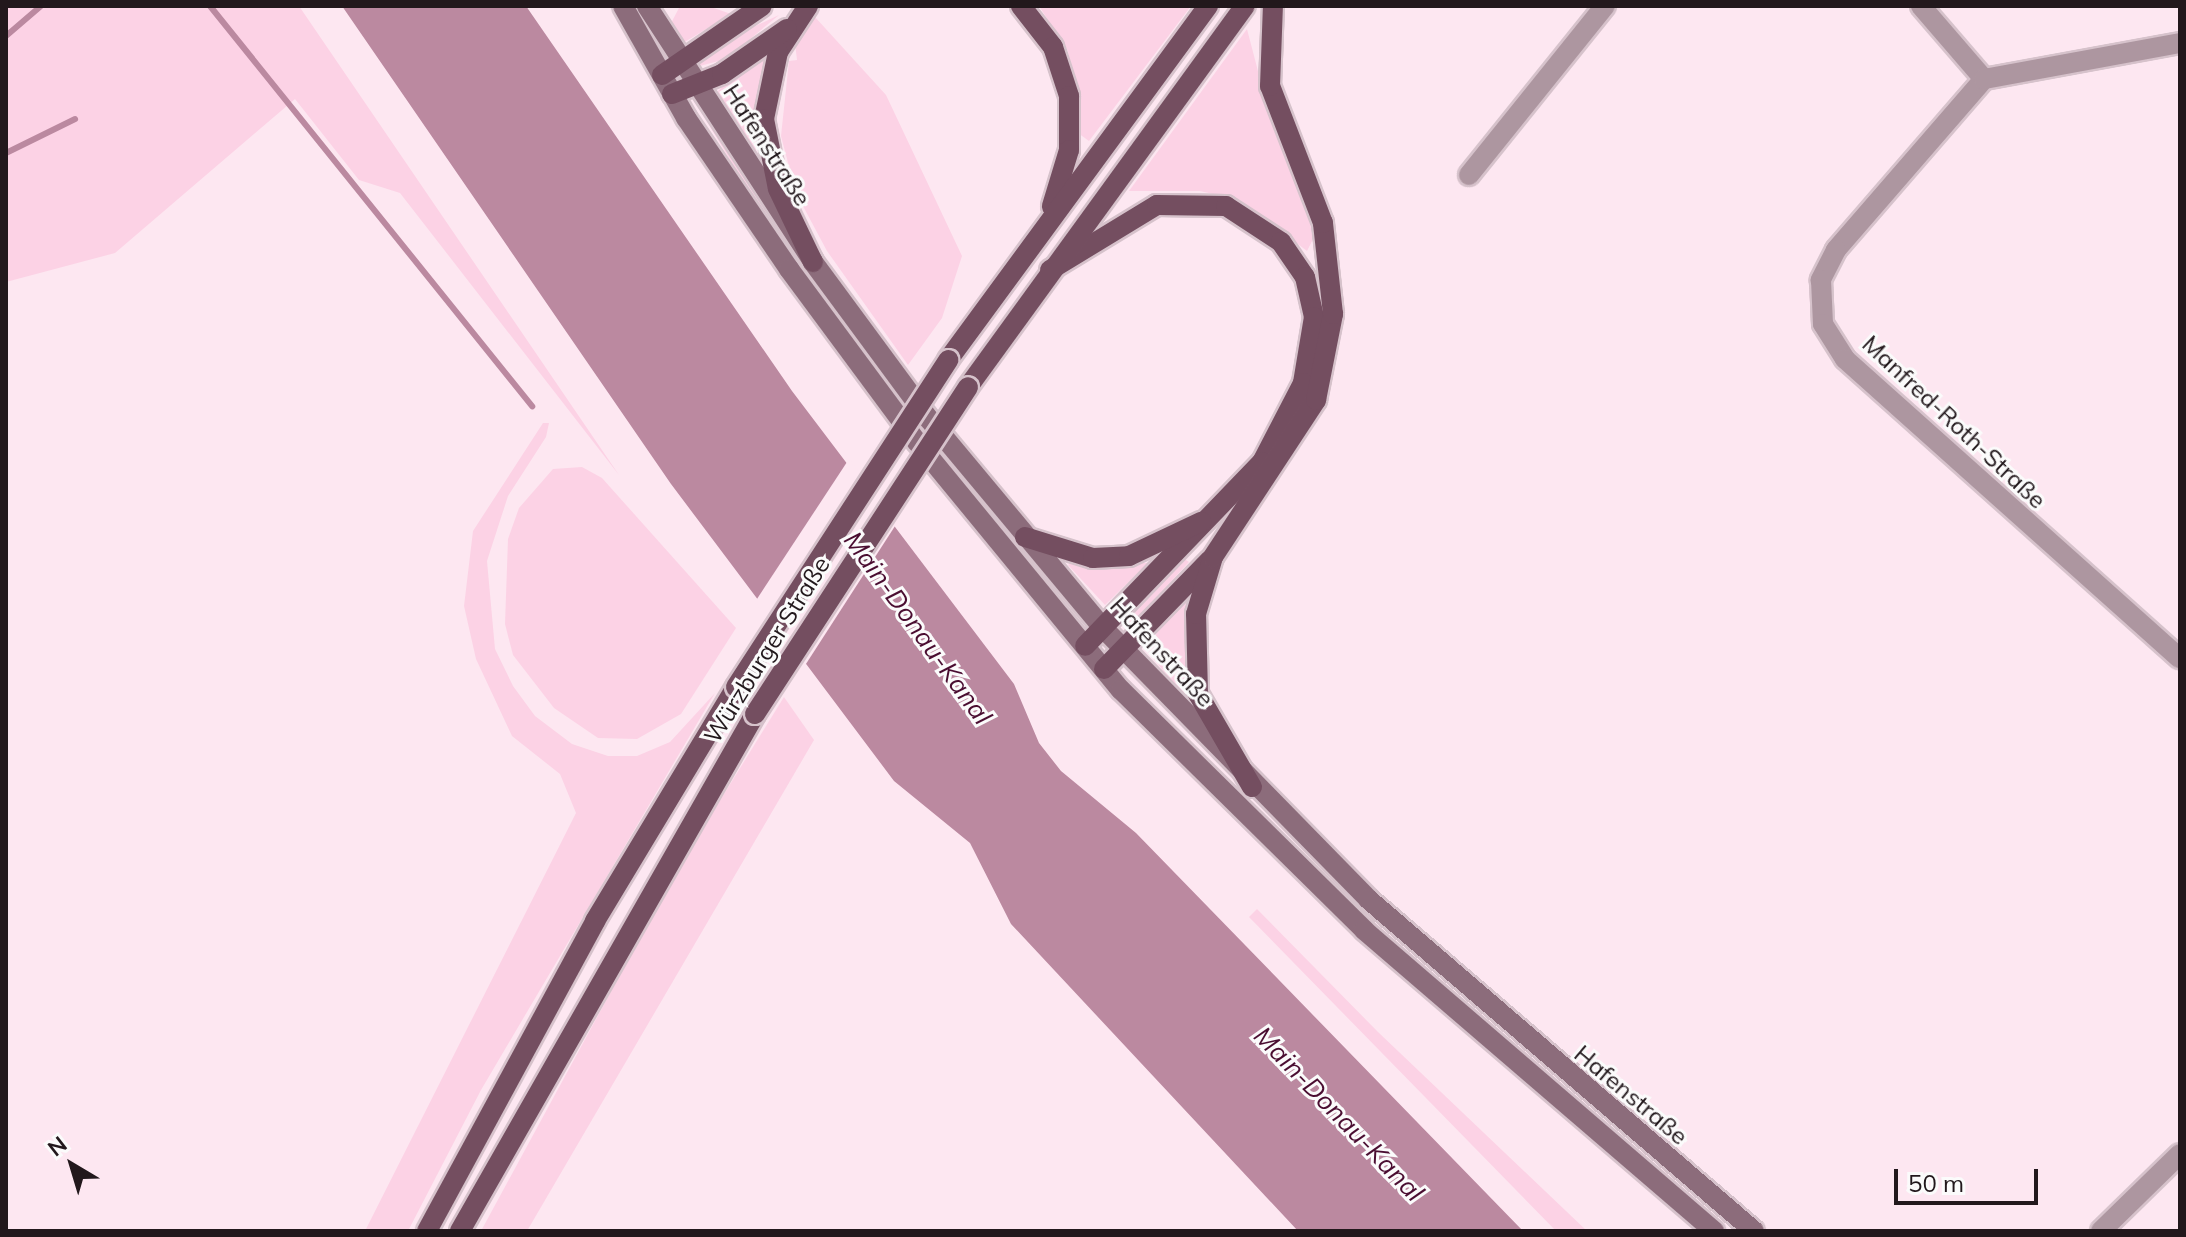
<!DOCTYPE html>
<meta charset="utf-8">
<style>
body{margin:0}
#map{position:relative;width:2186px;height:1237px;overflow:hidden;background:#fde7f1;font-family:Mulish,sans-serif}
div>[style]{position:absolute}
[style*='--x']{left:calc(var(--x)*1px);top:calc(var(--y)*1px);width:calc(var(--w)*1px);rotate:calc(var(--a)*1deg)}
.green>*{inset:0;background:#fcd2e5}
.water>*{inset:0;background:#bb89a0}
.pier>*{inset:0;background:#fde7f1}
.stream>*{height:6px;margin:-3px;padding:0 3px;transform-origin:3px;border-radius:3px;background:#bb89a0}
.roads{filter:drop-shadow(2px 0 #d6c2cb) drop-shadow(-2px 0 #d6c2cb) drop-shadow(0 2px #d6c2cb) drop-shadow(0 -2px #d6c2cb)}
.street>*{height:20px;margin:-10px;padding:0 10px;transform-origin:10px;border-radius:10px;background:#ad96a0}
.secondary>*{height:20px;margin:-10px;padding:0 10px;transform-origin:10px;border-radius:10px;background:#8c6c7b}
.primary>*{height:20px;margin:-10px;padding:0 10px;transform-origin:10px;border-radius:10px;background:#744e60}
.bridges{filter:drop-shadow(2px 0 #d6c2cb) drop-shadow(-2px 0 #d6c2cb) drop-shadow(0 2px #d6c2cb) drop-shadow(0 -2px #d6c2cb)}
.primary-bridge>*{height:20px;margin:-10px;padding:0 10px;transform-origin:10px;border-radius:10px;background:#744e60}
span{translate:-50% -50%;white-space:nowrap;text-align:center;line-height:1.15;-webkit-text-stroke:6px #fbfbfb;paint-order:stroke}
.street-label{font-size:24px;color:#22181c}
.water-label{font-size:26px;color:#4a0d31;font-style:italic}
.frame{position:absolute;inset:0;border:8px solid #22181c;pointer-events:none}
.north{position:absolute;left:32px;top:1125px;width:80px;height:80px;-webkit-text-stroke:6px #fbfbfb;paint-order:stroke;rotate:322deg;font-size:22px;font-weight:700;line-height:32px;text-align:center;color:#22181c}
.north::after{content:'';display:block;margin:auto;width:28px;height:36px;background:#22181c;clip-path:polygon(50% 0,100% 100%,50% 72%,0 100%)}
.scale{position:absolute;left:1894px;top:1169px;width:144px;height:36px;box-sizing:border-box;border:4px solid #22181c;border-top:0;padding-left:10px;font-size:24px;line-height:28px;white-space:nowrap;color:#22181c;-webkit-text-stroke:6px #fbfbfb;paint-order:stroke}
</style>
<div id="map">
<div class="green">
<i style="clip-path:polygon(6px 6px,299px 6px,619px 475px,400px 193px,359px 180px,295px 99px,115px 253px,6px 282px)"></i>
<i style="clip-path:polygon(680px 6px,708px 6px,731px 14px,683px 43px,668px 29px)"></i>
<i style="clip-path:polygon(1039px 6px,1191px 6px,1089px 141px,1078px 133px,1068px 51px)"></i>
<i style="clip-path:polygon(779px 15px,726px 59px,696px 67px,734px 36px)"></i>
<i style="clip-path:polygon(815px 17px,886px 95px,962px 256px,942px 318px,908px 365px,827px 251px,796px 193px,781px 136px,789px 61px,797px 60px,795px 43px)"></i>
<i style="clip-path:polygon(1247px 29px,1272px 125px,1306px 202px,1313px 239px,1307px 251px,1240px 200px,1200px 191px,1129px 191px)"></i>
<i style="clip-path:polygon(755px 56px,764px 60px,755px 156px,713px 96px)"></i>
<i style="clip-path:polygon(697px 105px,893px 386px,891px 389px,741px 178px)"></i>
<i style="clip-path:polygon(543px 423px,549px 423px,546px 437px,508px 496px,487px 561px,495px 649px,513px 686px,535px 716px,572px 744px,608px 756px,637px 756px,670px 742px,715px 693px,481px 1090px,408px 1231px,365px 1231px,576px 813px,560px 774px,512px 736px,476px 659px,464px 606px,473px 531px)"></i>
<i style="clip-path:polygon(582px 467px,602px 478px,736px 628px,681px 714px,637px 739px,598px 738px,554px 708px,513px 655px,505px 624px,508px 539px,519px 508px,553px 469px)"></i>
<i style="clip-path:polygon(1183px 558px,1189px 562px,1129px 627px,1130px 613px)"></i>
<i style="clip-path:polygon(1148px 563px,1105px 605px,1068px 565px,1073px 562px)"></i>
<i style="clip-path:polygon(1182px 600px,1191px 604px,1188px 690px,1182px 693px,1145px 649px)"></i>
<i style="clip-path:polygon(784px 697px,814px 740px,527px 1231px,481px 1231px,677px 870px)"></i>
<i style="clip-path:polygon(1257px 909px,1378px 1032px,1587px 1231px,1556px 1231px,1249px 917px)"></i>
</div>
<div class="water">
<i style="clip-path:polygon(342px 6px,526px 6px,792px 391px,1014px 684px,1039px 743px,1061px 771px,1136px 833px,1523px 1231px,1298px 1231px,1011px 924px,970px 843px,894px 781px,671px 484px)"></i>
</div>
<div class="pier">
<i style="clip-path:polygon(849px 459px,897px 523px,804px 667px,755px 602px)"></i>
</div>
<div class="stream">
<i style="--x:210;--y:6;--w:514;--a:51.17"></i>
<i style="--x:6;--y:36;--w:46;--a:-40.6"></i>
<i style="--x:6;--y:153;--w:77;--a:-26.2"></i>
</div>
<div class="roads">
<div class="street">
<i style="--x:1921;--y:6;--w:96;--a:49.2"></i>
<i style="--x:1984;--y:79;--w:226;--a:130.9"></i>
<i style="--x:1836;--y:250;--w:34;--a:117"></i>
<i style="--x:1821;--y:280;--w:44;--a:87.4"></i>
<i style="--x:1823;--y:324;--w:41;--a:57.8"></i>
<i style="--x:1845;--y:359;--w:449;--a:41.8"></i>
<i style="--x:1984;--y:79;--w:199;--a:-10.4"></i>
<i style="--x:1469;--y:175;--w:217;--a:-51.2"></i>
<i style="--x:2101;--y:1231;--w:110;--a:-44.3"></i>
</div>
<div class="secondary">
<i style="--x:623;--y:6;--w:129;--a:60.6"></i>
<i style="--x:686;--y:118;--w:183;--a:55.7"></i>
<i style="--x:789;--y:269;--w:215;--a:53.5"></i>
<i style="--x:917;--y:442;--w:321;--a:50.6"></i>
<i style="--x:1121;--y:690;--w:342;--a:44.6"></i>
<i style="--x:1364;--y:930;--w:462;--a:40.7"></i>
<i style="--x:647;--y:6;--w:305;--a:57"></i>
<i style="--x:813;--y:262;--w:194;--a:53.6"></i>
<i style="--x:928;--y:418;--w:273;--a:50.2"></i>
<i style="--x:1103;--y:628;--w:379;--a:45.6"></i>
<i style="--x:1368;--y:899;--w:509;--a:40.7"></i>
</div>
<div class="primary">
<i style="--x:808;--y:6;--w:55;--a:123.1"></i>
<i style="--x:778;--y:52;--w:68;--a:101.8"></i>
<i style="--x:764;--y:119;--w:71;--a:78.7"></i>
<i style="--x:778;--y:189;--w:81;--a:64.4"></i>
<i style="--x:1021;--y:6;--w:52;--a:52"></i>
<i style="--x:1053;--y:47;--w:52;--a:71.9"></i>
<i style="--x:1069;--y:96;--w:54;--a:90"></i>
<i style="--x:1069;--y:150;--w:59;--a:106.9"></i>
<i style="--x:662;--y:75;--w:121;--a:-34.6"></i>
<i style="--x:672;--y:94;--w:54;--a:-21.8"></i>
<i style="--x:722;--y:74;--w:79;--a:-34.7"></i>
<i style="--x:1050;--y:270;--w:125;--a:-31.3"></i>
<i style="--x:1157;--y:205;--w:69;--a:0.8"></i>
<i style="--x:1226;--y:206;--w:66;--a:33.2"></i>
<i style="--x:1281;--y:242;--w:42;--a:55.6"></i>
<i style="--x:1305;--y:277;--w:41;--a:77.3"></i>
<i style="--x:1314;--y:317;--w:67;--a:99.5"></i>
<i style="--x:1303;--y:383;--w:89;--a:117.4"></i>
<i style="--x:1262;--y:462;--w:255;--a:133.9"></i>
<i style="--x:948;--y:360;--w:439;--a:-53.7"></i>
<i style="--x:968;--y:387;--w:471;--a:-54"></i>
<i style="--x:1025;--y:537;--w:71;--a:17.2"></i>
<i style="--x:1093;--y:558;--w:36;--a:-3"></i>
<i style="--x:1129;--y:556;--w:80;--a:-25.3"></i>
<i style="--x:1104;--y:669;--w:152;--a:-45.8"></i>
<i style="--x:1252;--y:787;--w:108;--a:-120.1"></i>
<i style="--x:1198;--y:694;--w:80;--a:-91.4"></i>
<i style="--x:1196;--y:614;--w:59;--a:-73.4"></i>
<i style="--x:1213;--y:557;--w:188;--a:-56.7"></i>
<i style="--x:1316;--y:400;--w:88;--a:-78.8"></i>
<i style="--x:1333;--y:314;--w:92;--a:-96.3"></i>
<i style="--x:1323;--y:223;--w:147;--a:-111.1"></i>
<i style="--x:1270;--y:86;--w:80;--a:-87.9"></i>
<i style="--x:427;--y:1231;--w:353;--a:-61.5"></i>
<i style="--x:595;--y:921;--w:273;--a:-58.9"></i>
<i style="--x:460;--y:1231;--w:595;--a:-60.29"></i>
</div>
</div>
<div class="bridges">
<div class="primary-bridge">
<i style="--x:736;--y:687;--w:390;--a:-57"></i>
<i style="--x:755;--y:714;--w:390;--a:-56.9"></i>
</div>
</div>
<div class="street-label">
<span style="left:767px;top:145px;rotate:57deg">Hafenstraße</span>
<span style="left:1954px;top:422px;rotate:43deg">Manfred-Roth-Straße</span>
<span style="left:767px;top:650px;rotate:-58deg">Würzburger Straße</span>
<span style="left:1162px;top:652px;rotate:47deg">Hafenstraße</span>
<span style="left:1631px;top:1095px;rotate:40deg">Hafenstraße</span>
</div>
<div class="water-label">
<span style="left:918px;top:628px;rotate:54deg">Main-Donau-Kanal</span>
<span style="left:1339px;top:1114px;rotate:46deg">Main-Donau-Kanal</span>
</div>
<div class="frame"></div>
<div class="north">N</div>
<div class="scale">50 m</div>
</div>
